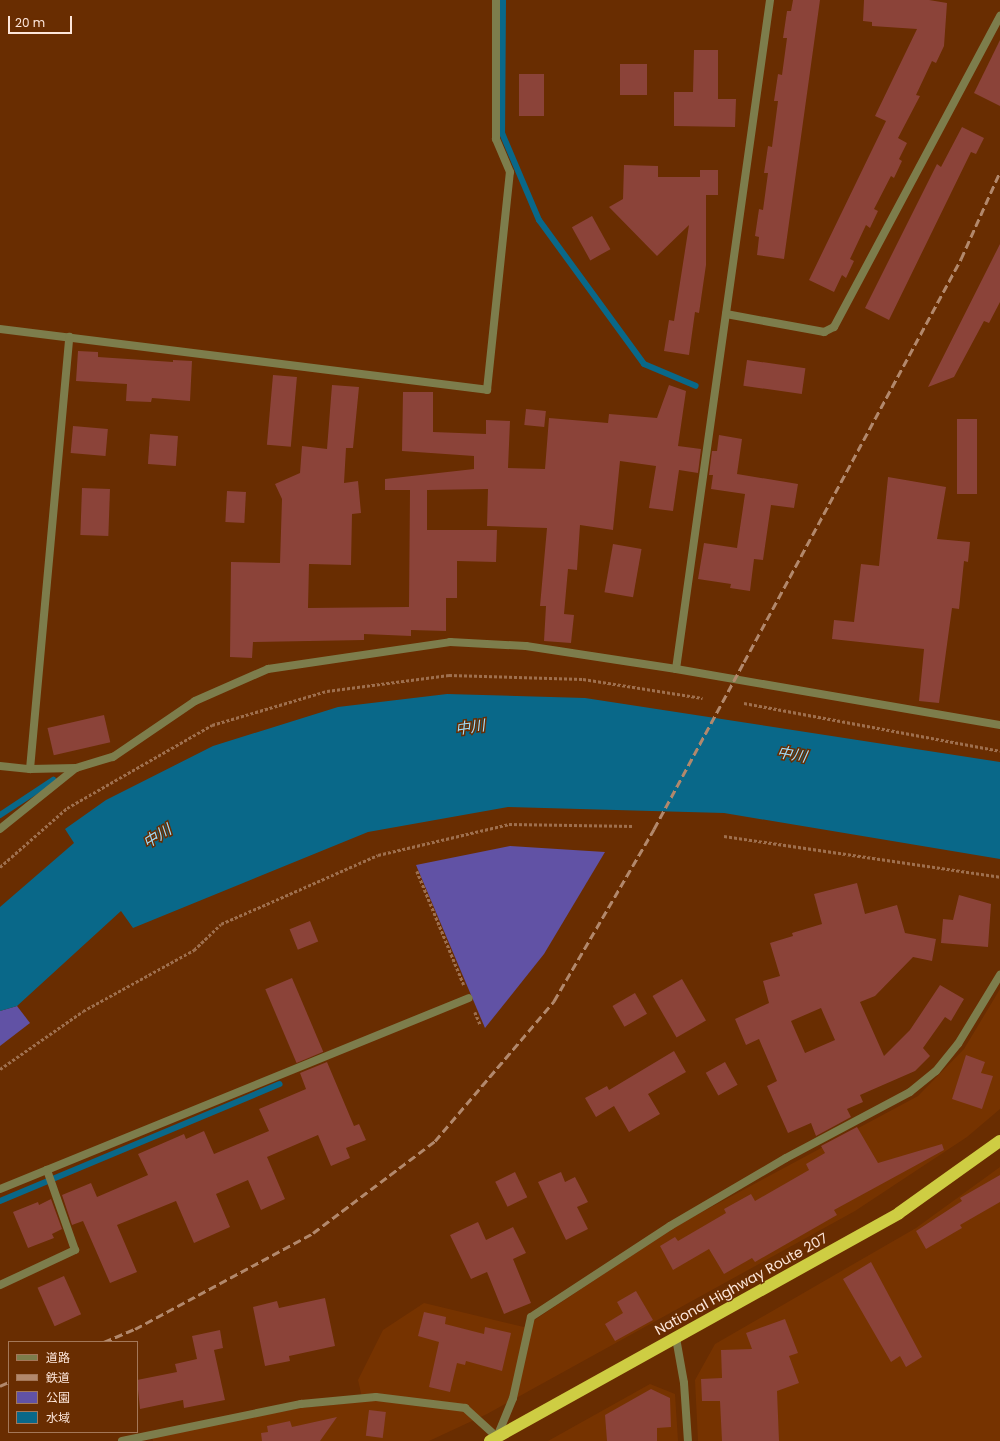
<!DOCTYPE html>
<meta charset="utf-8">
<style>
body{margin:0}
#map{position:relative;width:1000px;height:1441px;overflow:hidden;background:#692d01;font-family:Poppins,"Noto Sans JP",sans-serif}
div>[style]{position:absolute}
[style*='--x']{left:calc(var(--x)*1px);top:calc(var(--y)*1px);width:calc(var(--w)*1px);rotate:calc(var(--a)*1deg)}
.built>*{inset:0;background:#763300}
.green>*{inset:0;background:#6152a5}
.water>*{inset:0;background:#096889}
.stream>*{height:6px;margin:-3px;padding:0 3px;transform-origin:3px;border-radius:3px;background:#096889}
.building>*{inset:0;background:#8b4339;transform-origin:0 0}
.path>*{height:2.5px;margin-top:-1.25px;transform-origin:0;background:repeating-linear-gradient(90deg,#9e6f4e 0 3px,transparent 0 5px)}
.street>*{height:8px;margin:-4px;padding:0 4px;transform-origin:4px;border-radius:4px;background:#7d7d4c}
.highway>*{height:12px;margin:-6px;padding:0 6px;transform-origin:6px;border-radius:6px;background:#cecd43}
.rail>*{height:3px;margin-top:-1.5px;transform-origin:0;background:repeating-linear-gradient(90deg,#b2886c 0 8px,transparent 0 12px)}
span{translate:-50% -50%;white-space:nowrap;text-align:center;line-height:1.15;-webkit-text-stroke:3px #692d01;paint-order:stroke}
.street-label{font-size:14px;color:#fde6da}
.water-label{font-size:15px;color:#9fdcf9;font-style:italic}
.legend{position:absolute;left:8px;top:1341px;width:130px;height:92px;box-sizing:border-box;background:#692d01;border:1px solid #a47758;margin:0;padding:5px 7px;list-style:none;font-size:12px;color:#fde6da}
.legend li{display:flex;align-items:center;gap:8px;height:20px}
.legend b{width:20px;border:1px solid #a47758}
.scale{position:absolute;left:8px;top:16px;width:64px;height:18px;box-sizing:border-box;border:2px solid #fde6da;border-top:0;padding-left:5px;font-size:12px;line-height:14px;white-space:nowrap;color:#fde6da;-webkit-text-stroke:3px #692d01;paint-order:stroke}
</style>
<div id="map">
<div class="built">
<i style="clip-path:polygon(1000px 989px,1000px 1109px,967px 1137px,855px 1211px,487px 1414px,429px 1441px,153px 1441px,152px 1436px,301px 1408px,363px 1402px,358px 1380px,383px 1330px,424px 1303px,524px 1327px,676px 1226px,918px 1096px,964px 1049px)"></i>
<i style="clip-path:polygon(1000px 1167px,1000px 1441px,698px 1441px,695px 1380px,715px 1344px,916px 1228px)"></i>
<i style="clip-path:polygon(650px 1384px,675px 1394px,678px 1441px,548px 1441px)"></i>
</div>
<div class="green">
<i style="clip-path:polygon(510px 846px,605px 852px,544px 954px,485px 1028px,416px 865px)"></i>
<i style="clip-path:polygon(17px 1006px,30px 1023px,0 1046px,0 1011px)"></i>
</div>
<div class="water">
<i style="clip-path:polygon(447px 694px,585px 698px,1000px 762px,1000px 859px,724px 813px,508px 807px,368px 832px,133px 928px,121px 911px,17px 1006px,0 1011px,0 907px,74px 843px,65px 829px,106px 800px,213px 746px,338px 707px)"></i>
</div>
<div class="stream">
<i style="--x:503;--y:0;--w:133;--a:90.4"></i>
<i style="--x:502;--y:133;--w:95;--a:67"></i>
<i style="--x:539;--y:220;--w:178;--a:53.9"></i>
<i style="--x:644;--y:364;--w:56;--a:22.9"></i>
<i style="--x:0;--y:815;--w:64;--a:-33.4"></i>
<i style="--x:0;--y:1201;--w:303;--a:-22.7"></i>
</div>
<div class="building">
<i style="clip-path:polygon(793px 0,820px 0,784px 259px,757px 255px,759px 237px,755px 236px,759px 209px,763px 210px,768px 173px,764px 173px,768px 146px,772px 147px,778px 101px,774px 101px,778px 74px,782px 75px,787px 38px,783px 38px,787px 11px,791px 11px)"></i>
<i style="clip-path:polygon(864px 0,929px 0,947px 3px,944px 46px,936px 63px,932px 61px,916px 95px,920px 96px,898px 138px,907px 143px,899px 159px,902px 161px,894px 178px,891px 176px,874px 209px,878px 211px,870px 228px,866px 225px,850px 259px,854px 261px,846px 278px,842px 275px,834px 292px,809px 280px,886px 121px,875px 116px,917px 29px,872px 26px,872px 22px,863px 21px)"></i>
<i style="clip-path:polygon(1000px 40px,1000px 106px,974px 93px)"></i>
<i style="clip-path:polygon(694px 50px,718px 50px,718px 99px,736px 99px,735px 127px,674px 126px,674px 92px,693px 92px)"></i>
<i style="left:620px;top:64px;width:27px;height:31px"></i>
<i style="left:519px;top:74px;width:25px;height:42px"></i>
<i style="clip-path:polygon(962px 127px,984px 138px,976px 154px,971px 152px,889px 320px,865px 308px,937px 164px,941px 167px)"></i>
<i style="clip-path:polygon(624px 165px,658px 166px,658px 177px,700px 177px,700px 170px,718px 170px,718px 195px,706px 195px,706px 265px,699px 313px,695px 312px,689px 355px,664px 351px,669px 320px,674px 321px,689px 225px,657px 256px,609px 207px,623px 199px)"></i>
<i style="left:592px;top:216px;width:38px;height:23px;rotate:61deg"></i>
<i style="clip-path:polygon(1000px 244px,1000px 302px,989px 323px,984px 321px,954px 377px,928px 387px)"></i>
<i style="clip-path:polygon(78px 351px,98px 352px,98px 357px,173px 362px,173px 360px,192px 361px,190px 401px,152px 398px,151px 402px,126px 401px,127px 384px,76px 381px)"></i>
<i style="left:747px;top:360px;width:59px;height:26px;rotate:8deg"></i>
<i style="left:273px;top:375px;width:24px;height:70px;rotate:5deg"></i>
<i style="clip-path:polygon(332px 385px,359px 387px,353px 448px,346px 448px,344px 483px,358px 481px,361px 513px,352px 514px,351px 565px,309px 564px,308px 608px,409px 607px,410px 490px,385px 490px,385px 479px,474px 469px,474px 456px,402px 451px,403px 392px,433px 392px,433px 432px,486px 434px,486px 420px,510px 421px,508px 468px,545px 469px,549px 418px,608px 423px,609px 414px,657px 418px,669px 385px,686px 391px,678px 446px,701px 449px,698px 473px,679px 470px,673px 511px,649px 508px,656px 466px,620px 461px,613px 530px,580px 525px,577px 570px,568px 569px,564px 614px,574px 615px,571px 643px,544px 641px,546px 606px,540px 606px,547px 528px,487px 526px,488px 489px,427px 490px,427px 530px,497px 530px,496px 562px,457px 561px,457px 598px,446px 598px,446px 631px,411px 630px,411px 636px,364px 634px,364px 640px,253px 642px,252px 658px,230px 657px,231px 562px,280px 563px,282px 499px,275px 484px,300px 473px,302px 446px,327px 449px)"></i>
<i style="left:526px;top:409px;width:20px;height:16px;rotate:6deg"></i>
<i style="left:957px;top:419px;width:20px;height:75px"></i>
<i style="left:73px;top:426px;width:35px;height:27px;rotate:5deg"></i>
<i style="left:150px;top:434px;width:28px;height:30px;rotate:4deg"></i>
<i style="clip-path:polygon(719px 435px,742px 439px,737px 474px,798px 484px,794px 508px,771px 505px,763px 560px,754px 559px,750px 591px,730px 588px,731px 584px,698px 579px,704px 543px,737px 548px,745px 494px,711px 489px,713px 475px,709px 475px,712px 451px,717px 451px)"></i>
<i style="clip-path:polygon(888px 477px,946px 487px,937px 539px,970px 542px,968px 562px,964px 561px,959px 609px,952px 608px,939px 703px,919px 701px,924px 649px,832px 639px,834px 620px,854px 622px,861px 564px,879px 566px)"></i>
<i style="left:82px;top:488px;width:28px;height:47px;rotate:2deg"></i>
<i style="left:227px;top:491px;width:19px;height:31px;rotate:3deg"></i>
<i style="left:613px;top:544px;width:29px;height:49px;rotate:10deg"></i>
<i style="left:104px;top:715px;width:28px;height:58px;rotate:77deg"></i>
<i style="clip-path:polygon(evenodd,857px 883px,865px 914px,897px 905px,905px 933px,936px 939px,932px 961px,913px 957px,875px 996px,860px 1002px,884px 1056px,910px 1030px,940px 985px,964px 999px,951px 1021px,945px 1017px,923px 1048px,930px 1056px,915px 1071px,860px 1095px,863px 1102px,847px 1109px,851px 1117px,816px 1136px,811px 1123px,788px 1133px,767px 1086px,777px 1081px,759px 1039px,746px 1045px,735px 1019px,769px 1003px,763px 981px,780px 976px,770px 943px,793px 936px,792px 933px,822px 924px,814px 894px,857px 883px,821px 1008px,835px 1040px,805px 1053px,791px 1021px,821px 1008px)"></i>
<i style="clip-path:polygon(959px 895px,991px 904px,988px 947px,941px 943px,943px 919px,953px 920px)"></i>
<i style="left:310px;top:921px;width:22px;height:22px;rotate:68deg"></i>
<i style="left:292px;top:978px;width:80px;height:29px;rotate:67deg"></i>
<i style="left:682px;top:979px;width:48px;height:34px;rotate:60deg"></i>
<i style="left:635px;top:993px;width:24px;height:26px;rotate:60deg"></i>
<i style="clip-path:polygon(674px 1051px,686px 1072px,648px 1094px,660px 1114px,629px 1132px,614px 1106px,596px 1117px,585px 1098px,607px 1086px,609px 1090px)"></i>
<i style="clip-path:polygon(966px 1055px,985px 1062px,981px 1073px,993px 1076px,982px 1109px,952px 1099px)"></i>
<i style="clip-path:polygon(327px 1062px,354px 1126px,359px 1124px,366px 1140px,346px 1148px,350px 1158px,331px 1166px,318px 1135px,267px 1157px,285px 1199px,261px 1210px,248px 1180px,216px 1194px,230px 1227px,194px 1243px,176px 1201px,117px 1225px,137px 1272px,110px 1283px,83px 1221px,72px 1225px,62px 1195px,91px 1183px,97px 1197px,148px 1175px,138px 1154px,184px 1134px,186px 1139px,204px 1131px,214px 1154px,269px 1131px,259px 1109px,306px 1089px,300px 1073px)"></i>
<i style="left:725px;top:1062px;width:26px;height:22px;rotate:61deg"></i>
<i style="clip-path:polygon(857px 1127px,878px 1163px,942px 1144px,944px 1150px,834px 1210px,837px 1215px,755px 1262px,752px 1258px,724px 1274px,709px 1249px,673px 1270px,660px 1246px,675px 1237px,678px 1241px,726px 1213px,724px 1209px,751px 1194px,755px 1201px,809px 1170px,806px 1164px,825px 1153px,821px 1146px)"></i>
<i style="left:515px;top:1172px;width:28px;height:22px;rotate:64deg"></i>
<i style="clip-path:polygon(561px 1172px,565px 1182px,575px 1177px,588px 1202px,577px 1207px,588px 1229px,566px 1240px,538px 1182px)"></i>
<i style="clip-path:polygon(1000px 1175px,1000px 1202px,960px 1225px,962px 1228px,926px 1249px,916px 1231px,962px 1201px,960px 1198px)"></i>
<i style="clip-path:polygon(51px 1199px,62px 1229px,52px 1234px,54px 1238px,28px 1248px,13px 1212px,38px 1202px,39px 1205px)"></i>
<i style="clip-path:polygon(478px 1222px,486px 1240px,513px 1227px,526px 1253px,513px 1259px,531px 1303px,504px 1314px,487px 1272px,471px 1279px,450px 1235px)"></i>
<i style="clip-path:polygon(871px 1262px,922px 1357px,906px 1367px,900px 1356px,891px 1362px,843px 1279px)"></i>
<i style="left:64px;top:1276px;width:42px;height:29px;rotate:66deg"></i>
<i style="clip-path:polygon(636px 1291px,653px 1320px,615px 1341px,605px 1324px,623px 1313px,617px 1302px)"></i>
<i style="clip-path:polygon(325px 1298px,335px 1346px,289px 1356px,290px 1361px,265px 1366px,253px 1307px,277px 1301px,279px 1308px)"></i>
<i style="clip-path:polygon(424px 1312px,446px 1317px,445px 1324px,484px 1334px,485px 1327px,511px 1333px,502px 1371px,466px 1361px,465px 1365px,457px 1363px,450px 1392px,429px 1387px,439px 1342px,418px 1336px)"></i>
<i style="clip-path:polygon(785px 1319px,798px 1353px,789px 1356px,799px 1383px,777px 1391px,779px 1441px,722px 1441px,720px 1401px,702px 1401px,701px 1379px,722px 1378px,721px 1350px,752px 1349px,746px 1333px)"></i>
<i style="clip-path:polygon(220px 1330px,223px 1348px,214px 1350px,225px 1400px,184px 1408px,183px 1400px,140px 1409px,137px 1380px,177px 1372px,175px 1364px,197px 1359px,192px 1336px)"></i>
<i style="clip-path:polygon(651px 1389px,670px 1398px,671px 1427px,657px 1428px,657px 1441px,607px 1441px,605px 1415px)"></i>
<i style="left:369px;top:1410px;width:17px;height:26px;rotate:7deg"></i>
<i style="clip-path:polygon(337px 1417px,320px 1441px,262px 1441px,261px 1433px,268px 1432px,267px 1426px,290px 1421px,292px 1427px)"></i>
</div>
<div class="path">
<i style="--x:744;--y:703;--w:260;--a:10.6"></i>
<i style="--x:724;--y:836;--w:279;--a:8.4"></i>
<i style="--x:0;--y:867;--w:89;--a:-41.4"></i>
<i style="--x:67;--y:808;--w:167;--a:-29.8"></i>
<i style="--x:212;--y:725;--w:120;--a:-16.5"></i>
<i style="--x:327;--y:691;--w:123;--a:-7.5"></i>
<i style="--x:449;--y:675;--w:134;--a:1.7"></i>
<i style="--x:583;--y:679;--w:121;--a:9"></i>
<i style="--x:417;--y:871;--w:123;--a:67.6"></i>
<i style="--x:475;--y:1012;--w:13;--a:67"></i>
<i style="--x:0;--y:1069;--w:101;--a:-34.9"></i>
<i style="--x:83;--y:1011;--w:127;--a:-28.8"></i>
<i style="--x:194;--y:950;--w:37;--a:-44"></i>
<i style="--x:221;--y:924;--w:171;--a:-23.7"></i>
<i style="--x:378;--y:855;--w:135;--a:-13.3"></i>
<i style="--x:509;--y:824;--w:125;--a:0.9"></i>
</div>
<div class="street">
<i style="--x:726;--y:314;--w:100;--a:10.4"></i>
<i style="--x:824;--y:332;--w:11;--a:-27"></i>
<i style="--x:834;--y:327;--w:353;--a:-61.9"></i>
<i style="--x:0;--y:329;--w:491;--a:7.1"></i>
<i style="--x:487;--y:390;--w:219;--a:-84"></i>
<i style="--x:510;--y:172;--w:36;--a:-113"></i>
<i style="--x:496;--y:139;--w:139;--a:-90"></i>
<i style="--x:676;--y:669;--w:329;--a:9.8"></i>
<i style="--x:0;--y:766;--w:30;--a:6"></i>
<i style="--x:30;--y:769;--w:46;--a:-1.2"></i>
<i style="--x:76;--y:768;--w:39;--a:-17"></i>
<i style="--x:113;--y:757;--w:99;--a:-34.3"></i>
<i style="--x:195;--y:701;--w:80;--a:-23.7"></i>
<i style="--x:268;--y:669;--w:184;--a:-8.4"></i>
<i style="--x:450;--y:642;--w:76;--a:3"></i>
<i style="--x:526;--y:646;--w:152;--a:8.7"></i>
<i style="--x:676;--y:669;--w:676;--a:-82"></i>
<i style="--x:30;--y:769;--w:434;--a:-84.8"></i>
<i style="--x:0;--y:829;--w:97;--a:-38.8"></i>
<i style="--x:0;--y:1189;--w:506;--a:-22.16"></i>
<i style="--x:0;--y:1285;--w:83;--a:-25"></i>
<i style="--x:75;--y:1250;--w:85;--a:-109.3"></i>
<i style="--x:676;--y:1338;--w:46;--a:79.9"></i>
<i style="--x:684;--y:1383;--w:58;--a:86.1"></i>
<i style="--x:122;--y:1441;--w:183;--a:-11.7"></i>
<i style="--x:301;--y:1404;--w:75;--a:-5.3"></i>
<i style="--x:376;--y:1397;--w:90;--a:7"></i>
<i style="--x:465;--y:1408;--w:43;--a:42.2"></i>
<i style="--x:497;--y:1437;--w:42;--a:-67.7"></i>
<i style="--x:513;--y:1398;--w:83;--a:-77.5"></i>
<i style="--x:531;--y:1317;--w:166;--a:-33.2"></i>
<i style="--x:670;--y:1226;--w:134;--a:-30.4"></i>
<i style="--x:786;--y:1158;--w:140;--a:-28"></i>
<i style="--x:910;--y:1092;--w:33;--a:-39"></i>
<i style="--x:936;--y:1071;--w:35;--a:-51"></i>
<i style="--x:958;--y:1044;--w:81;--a:-58.7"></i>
</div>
<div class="highway">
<i style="--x:490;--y:1441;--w:468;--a:-29.1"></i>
<i style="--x:899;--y:1213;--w:124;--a:-35.5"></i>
</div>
<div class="rail">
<i style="--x:104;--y:1342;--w:34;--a:-23"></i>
<i style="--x:135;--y:1329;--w:202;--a:-28.3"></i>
<i style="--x:313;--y:1233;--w:153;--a:-37"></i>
<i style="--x:435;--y:1141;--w:184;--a:-49.6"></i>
<i style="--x:554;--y:1001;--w:199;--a:-59.8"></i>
<i style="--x:654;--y:829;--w:190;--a:-61.7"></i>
<i style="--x:744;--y:662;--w:458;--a:-61.7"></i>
<i style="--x:961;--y:259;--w:95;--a:-65.9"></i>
<i style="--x:0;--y:1386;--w:10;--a:-24"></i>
</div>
<div class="street-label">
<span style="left:741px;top:1284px;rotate:-29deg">National Highway Route 207</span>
</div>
<div class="water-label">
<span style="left:470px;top:727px;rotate:-8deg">中川</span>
<span style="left:792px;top:754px;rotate:10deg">中川</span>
<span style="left:157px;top:836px;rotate:-32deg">中川</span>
</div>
<ul class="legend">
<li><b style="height:5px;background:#7d7d4c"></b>道路</li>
<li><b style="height:5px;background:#b2886c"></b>鉄道</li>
<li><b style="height:11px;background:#6152a5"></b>公園</li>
<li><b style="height:11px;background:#096889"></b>水域</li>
</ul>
<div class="scale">20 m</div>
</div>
